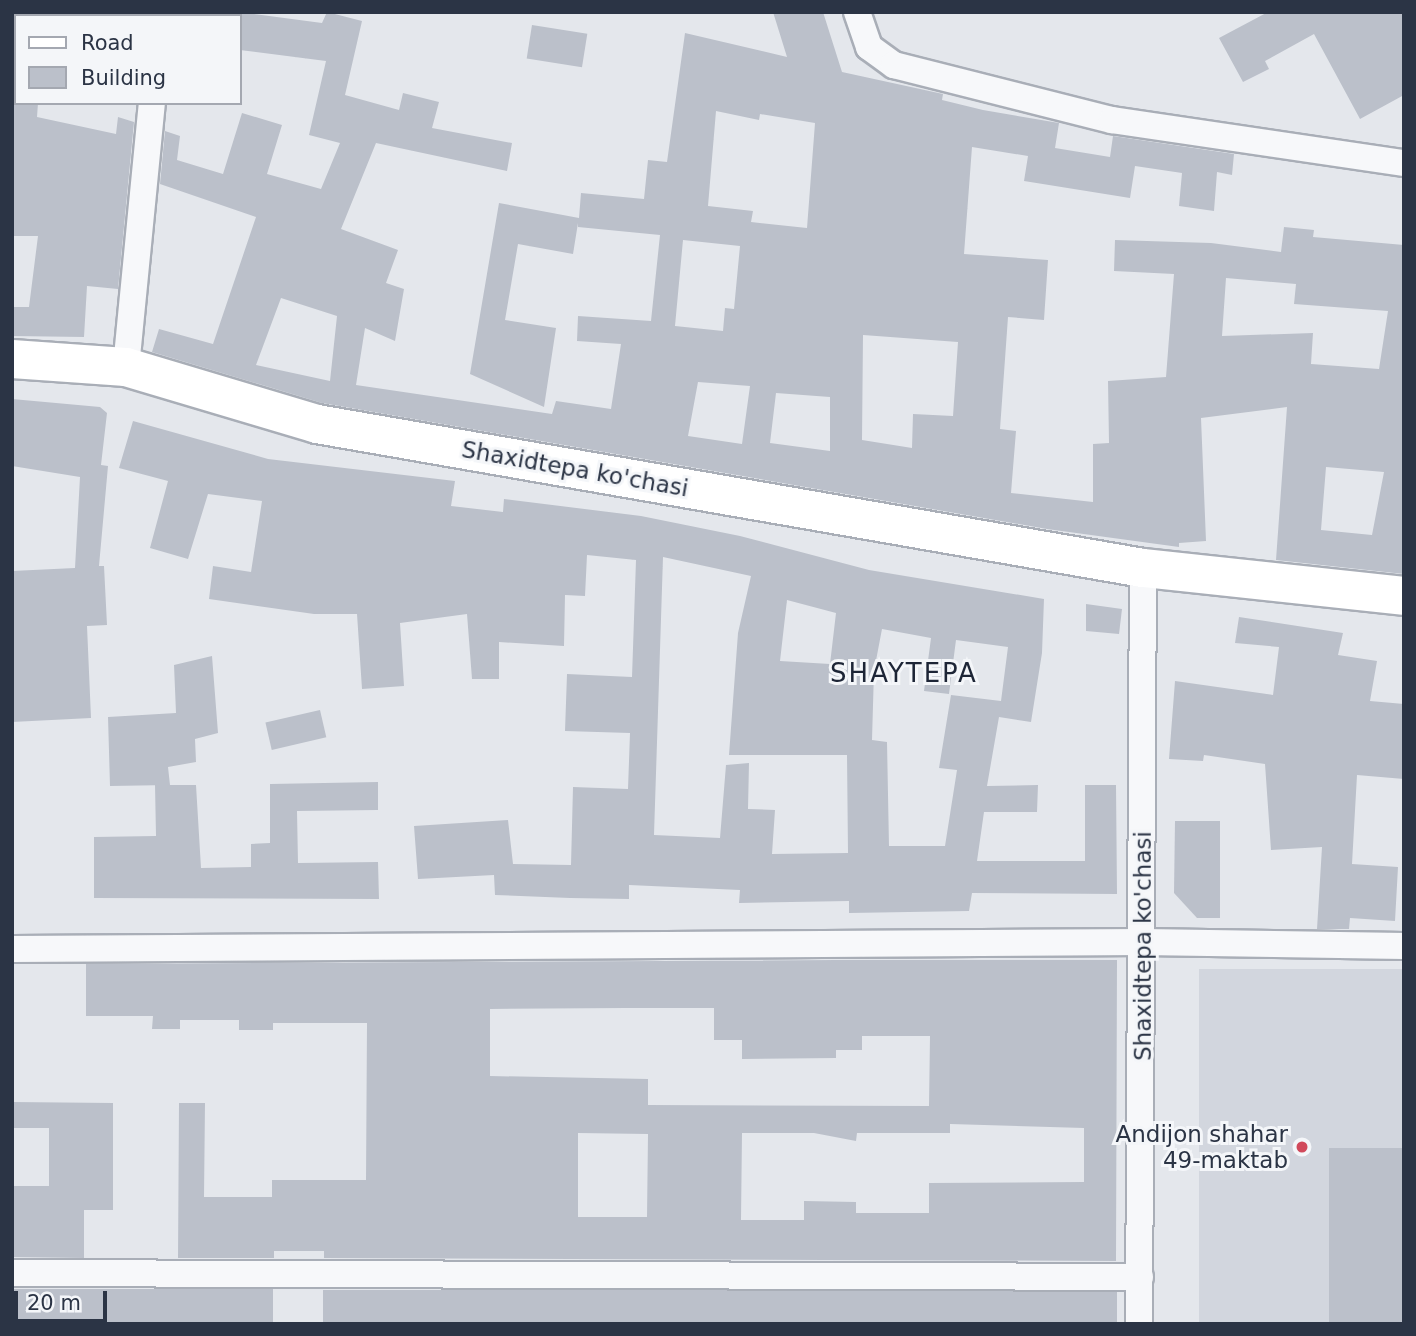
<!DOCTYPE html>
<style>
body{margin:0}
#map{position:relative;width:1416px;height:1336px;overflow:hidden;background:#e4e7ec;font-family:"DejaVu Sans",sans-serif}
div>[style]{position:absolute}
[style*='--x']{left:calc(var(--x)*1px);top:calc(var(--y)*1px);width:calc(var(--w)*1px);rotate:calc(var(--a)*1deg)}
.built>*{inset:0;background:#d2d6de;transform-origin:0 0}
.building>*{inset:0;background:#bbc0ca;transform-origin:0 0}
.roads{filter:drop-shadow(2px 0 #a9aeb7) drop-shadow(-2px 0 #a9aeb7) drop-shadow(0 2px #a9aeb7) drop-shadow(0 -2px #a9aeb7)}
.street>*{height:26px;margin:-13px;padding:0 13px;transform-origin:13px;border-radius:13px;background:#f7f8fa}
.secondary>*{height:38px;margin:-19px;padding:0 19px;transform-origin:19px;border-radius:19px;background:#fff}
.dots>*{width:19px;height:19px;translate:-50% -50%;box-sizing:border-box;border:4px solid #f4f6f9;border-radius:50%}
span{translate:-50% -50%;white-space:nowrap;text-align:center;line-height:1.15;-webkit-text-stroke:6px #f4f6f9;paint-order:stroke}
.street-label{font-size:23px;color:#2b3445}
.poi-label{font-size:23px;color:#2b3445}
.right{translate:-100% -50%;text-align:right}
.quarter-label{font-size:26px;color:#1d2536;letter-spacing:2px}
.frame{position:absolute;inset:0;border:14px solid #2b3445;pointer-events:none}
.legend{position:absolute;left:14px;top:14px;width:228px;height:91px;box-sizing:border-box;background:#f4f6f9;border:2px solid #a4a8b1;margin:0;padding:9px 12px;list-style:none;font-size:21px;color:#2b3445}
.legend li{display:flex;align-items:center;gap:14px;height:35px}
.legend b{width:35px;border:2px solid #a4a8b1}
.scale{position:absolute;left:14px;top:1291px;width:93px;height:32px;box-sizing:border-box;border:4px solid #2b3445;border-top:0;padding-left:9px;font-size:21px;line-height:24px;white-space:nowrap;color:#2b3445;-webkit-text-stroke:5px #f4f6f9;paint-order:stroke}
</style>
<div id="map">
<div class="built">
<i style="left:1404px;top:969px;width:355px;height:205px;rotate:90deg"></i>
</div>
<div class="building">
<i style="clip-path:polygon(evenodd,240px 12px,322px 23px,327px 12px,362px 21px,345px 95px,399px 110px,403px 93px,439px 102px,432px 128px,512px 143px,507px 171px,376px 143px,341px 229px,398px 250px,386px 283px,404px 289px,395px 341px,365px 328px,356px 385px,552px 414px,556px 401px,611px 409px,621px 344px,577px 341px,578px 316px,651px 321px,660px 235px,578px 227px,578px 223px,573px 254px,518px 244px,505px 320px,556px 328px,544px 407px,470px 374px,499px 203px,579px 218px,581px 193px,644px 199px,648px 160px,667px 162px,685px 33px,787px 57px,773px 12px,823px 12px,842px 72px,943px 94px,942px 100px,983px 110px,1059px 123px,1055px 148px,1110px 157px,1113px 136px,1234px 154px,1232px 175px,1217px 172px,1214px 211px,1179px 206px,1182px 173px,1135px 166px,1130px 198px,1024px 181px,1028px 156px,972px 147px,964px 254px,1048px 260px,1044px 320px,1008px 317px,1000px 429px,1016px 431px,1011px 493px,1093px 502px,1093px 444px,1109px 443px,1108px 381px,1166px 377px,1174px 274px,1114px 271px,1115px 240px,1211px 243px,1281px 252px,1284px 227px,1314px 230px,1313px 237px,1404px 245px,1404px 574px,1276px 560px,1287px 407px,1201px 418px,1206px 541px,1179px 543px,1179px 547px,1047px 529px,322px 403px,152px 352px,159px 329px,213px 344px,256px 217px,160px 184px,165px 131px,180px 136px,177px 160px,223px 174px,242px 113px,282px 125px,267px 174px,321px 189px,340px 143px,309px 135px,326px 61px,240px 50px,240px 12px,716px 111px,759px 120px,760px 114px,815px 123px,807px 228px,751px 222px,753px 211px,708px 206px,716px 111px,240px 12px,683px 240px,740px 246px,734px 309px,725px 308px,723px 331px,675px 326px,683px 240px,240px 12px,1226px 278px,1296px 284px,1294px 304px,1388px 311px,1379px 369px,1311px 364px,1313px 333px,1222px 336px,1226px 278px,240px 12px,281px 298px,337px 316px,330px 381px,256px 365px,281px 298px,240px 12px,863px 335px,958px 342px,953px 416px,913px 414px,912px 448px,862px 440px,863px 335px,240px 12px,698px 382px,750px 386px,742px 444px,688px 436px,698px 382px,240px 12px,776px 393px,830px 397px,830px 451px,770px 443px,776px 393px,240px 12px,1326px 467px,1384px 472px,1372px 535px,1321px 530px,1326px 467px)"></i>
<i style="clip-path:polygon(1268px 12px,1404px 12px,1404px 95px,1360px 119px,1314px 34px,1265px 61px,1269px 69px,1243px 82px,1219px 38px)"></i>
<i style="left:532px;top:25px;width:56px;height:34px;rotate:9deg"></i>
<i style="clip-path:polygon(12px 103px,38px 103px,37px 117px,116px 134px,118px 117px,134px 122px,118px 289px,87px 286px,84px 337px,12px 336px,12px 307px,29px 307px,38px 236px,12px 236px)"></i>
<i style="clip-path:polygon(12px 399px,100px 407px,107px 413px,101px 465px,108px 466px,99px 566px,104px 566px,107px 625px,87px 626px,91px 718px,12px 722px,12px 571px,75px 568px,80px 477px,12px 466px)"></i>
<i style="clip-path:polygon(evenodd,133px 421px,268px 459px,455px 481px,451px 506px,503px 512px,504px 499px,641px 516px,740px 536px,869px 570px,1044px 599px,1042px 653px,1031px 722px,999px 717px,987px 786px,1038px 785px,1037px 812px,984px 812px,977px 861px,1085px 861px,1085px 785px,1116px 785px,1117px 894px,972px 893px,969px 911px,849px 913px,849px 901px,739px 903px,740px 890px,629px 885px,629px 899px,570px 898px,495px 895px,494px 875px,418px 879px,414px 826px,508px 820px,513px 864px,571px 865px,573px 787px,628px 789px,630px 733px,565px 731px,567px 674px,632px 677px,636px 560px,587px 555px,585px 596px,565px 595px,564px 646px,499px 642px,499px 679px,472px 679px,467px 614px,400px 623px,404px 686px,362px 689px,357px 614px,314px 614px,209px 599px,213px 566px,251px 572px,262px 501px,208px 494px,188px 559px,150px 548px,168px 481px,119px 468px,133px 421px,663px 557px,751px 576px,738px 633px,729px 755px,847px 755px,848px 853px,772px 854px,775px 810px,748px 809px,749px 763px,726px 765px,720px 838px,654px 835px,663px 557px,133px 421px,787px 600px,836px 613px,830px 664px,780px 661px,787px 600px,133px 421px,882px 629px,931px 638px,924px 691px,949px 694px,956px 640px,1008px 647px,1001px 701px,951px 695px,939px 768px,957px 770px,945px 846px,889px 846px,887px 742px,872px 740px,874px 671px,882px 629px)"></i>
<i style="clip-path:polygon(1086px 604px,1122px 609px,1119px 634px,1086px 631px)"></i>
<i style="clip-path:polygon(1239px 617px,1343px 633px,1338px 655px,1377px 661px,1370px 701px,1404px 704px,1404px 779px,1357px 775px,1352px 864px,1398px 867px,1395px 921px,1350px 918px,1349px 929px,1317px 929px,1322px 847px,1271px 850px,1265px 764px,1204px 755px,1203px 761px,1169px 759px,1175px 681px,1273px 695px,1279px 647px,1235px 643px)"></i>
<i style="clip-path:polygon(212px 656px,218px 733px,195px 739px,196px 762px,168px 767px,170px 785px,110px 786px,108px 717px,176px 713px,174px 665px)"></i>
<i style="left:320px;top:710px;width:28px;height:56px;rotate:77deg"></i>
<i style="clip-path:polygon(378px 782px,378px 810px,297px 811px,298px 863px,378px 862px,379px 899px,94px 898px,94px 837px,156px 836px,155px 785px,196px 785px,201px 868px,251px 867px,251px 844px,270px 843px,270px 784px)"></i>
<i style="clip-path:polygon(1175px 821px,1220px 821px,1220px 918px,1197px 918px,1174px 893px)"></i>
<i style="clip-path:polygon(evenodd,836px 960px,1117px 960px,1116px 1261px,324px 1258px,324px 1251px,274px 1251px,274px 1258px,178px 1258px,179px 1103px,205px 1103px,204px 1197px,272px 1197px,272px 1180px,366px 1180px,367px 1023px,273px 1023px,273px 1030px,239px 1030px,239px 1020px,180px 1020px,180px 1029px,152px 1029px,153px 1016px,86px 1016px,86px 964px,836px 960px,625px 1008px,714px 1008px,714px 1040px,742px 1040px,742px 1059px,836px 1058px,836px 1050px,862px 1050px,862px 1036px,930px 1036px,929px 1106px,648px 1105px,648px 1079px,490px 1076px,490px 1009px,625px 1008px,836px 960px,950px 1124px,1084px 1128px,1084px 1182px,929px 1183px,929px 1213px,856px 1213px,856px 1202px,804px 1201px,804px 1220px,741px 1220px,742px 1133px,814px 1133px,856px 1141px,857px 1133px,950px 1133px,950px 1124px,836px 960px,578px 1133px,648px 1134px,647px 1217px,578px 1217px,578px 1133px)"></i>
<i style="clip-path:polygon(12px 1102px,113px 1103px,113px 1210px,84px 1210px,84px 1258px,12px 1257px,12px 1186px,49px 1186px,49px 1128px,12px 1128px)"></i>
<i style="left:1404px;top:1148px;width:176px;height:75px;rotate:90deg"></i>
<i style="left:12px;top:1289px;width:261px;height:35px"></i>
<i style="left:323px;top:1290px;width:794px;height:34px"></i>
</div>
<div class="roads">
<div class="street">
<i style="--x:857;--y:12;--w:37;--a:71"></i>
<i style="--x:869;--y:47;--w:31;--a:36"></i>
<i style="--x:894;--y:65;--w:225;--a:14.2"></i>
<i style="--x:1112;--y:120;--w:295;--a:8.4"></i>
<i style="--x:160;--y:16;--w:4;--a:-76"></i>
<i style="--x:126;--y:367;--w:265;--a:-84.4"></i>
<i style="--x:12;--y:949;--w:1132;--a:-0.35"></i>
<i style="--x:1144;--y:942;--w:260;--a:0.9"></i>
<i style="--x:12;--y:1273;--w:1128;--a:0.2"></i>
<i style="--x:1139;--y:1324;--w:756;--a:-89.7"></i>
</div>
<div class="secondary">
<i style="--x:12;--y:359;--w:114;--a:4"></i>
<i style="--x:126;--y:367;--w:199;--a:16.6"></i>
<i style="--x:317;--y:424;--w:838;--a:9.89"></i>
<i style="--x:1143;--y:568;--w:262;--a:6.1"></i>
</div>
</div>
<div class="dots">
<i style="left:1302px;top:1147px;background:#d1495b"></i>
</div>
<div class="street-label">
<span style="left:575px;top:469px;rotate:10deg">Shaxidtepa ko'chasi</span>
<span style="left:1143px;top:946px;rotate:-90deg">Shaxidtepa ko'chasi</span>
</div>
<div class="poi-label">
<span class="right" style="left:1288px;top:1147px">Andijon shahar<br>49-maktab</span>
</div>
<div class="quarter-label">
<span style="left:904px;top:674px">SHAYTEPA</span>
</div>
<div class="frame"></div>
<ul class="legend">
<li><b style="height:9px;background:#fff"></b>Road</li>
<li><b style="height:19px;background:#bbc0ca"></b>Building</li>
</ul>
<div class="scale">20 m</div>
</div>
